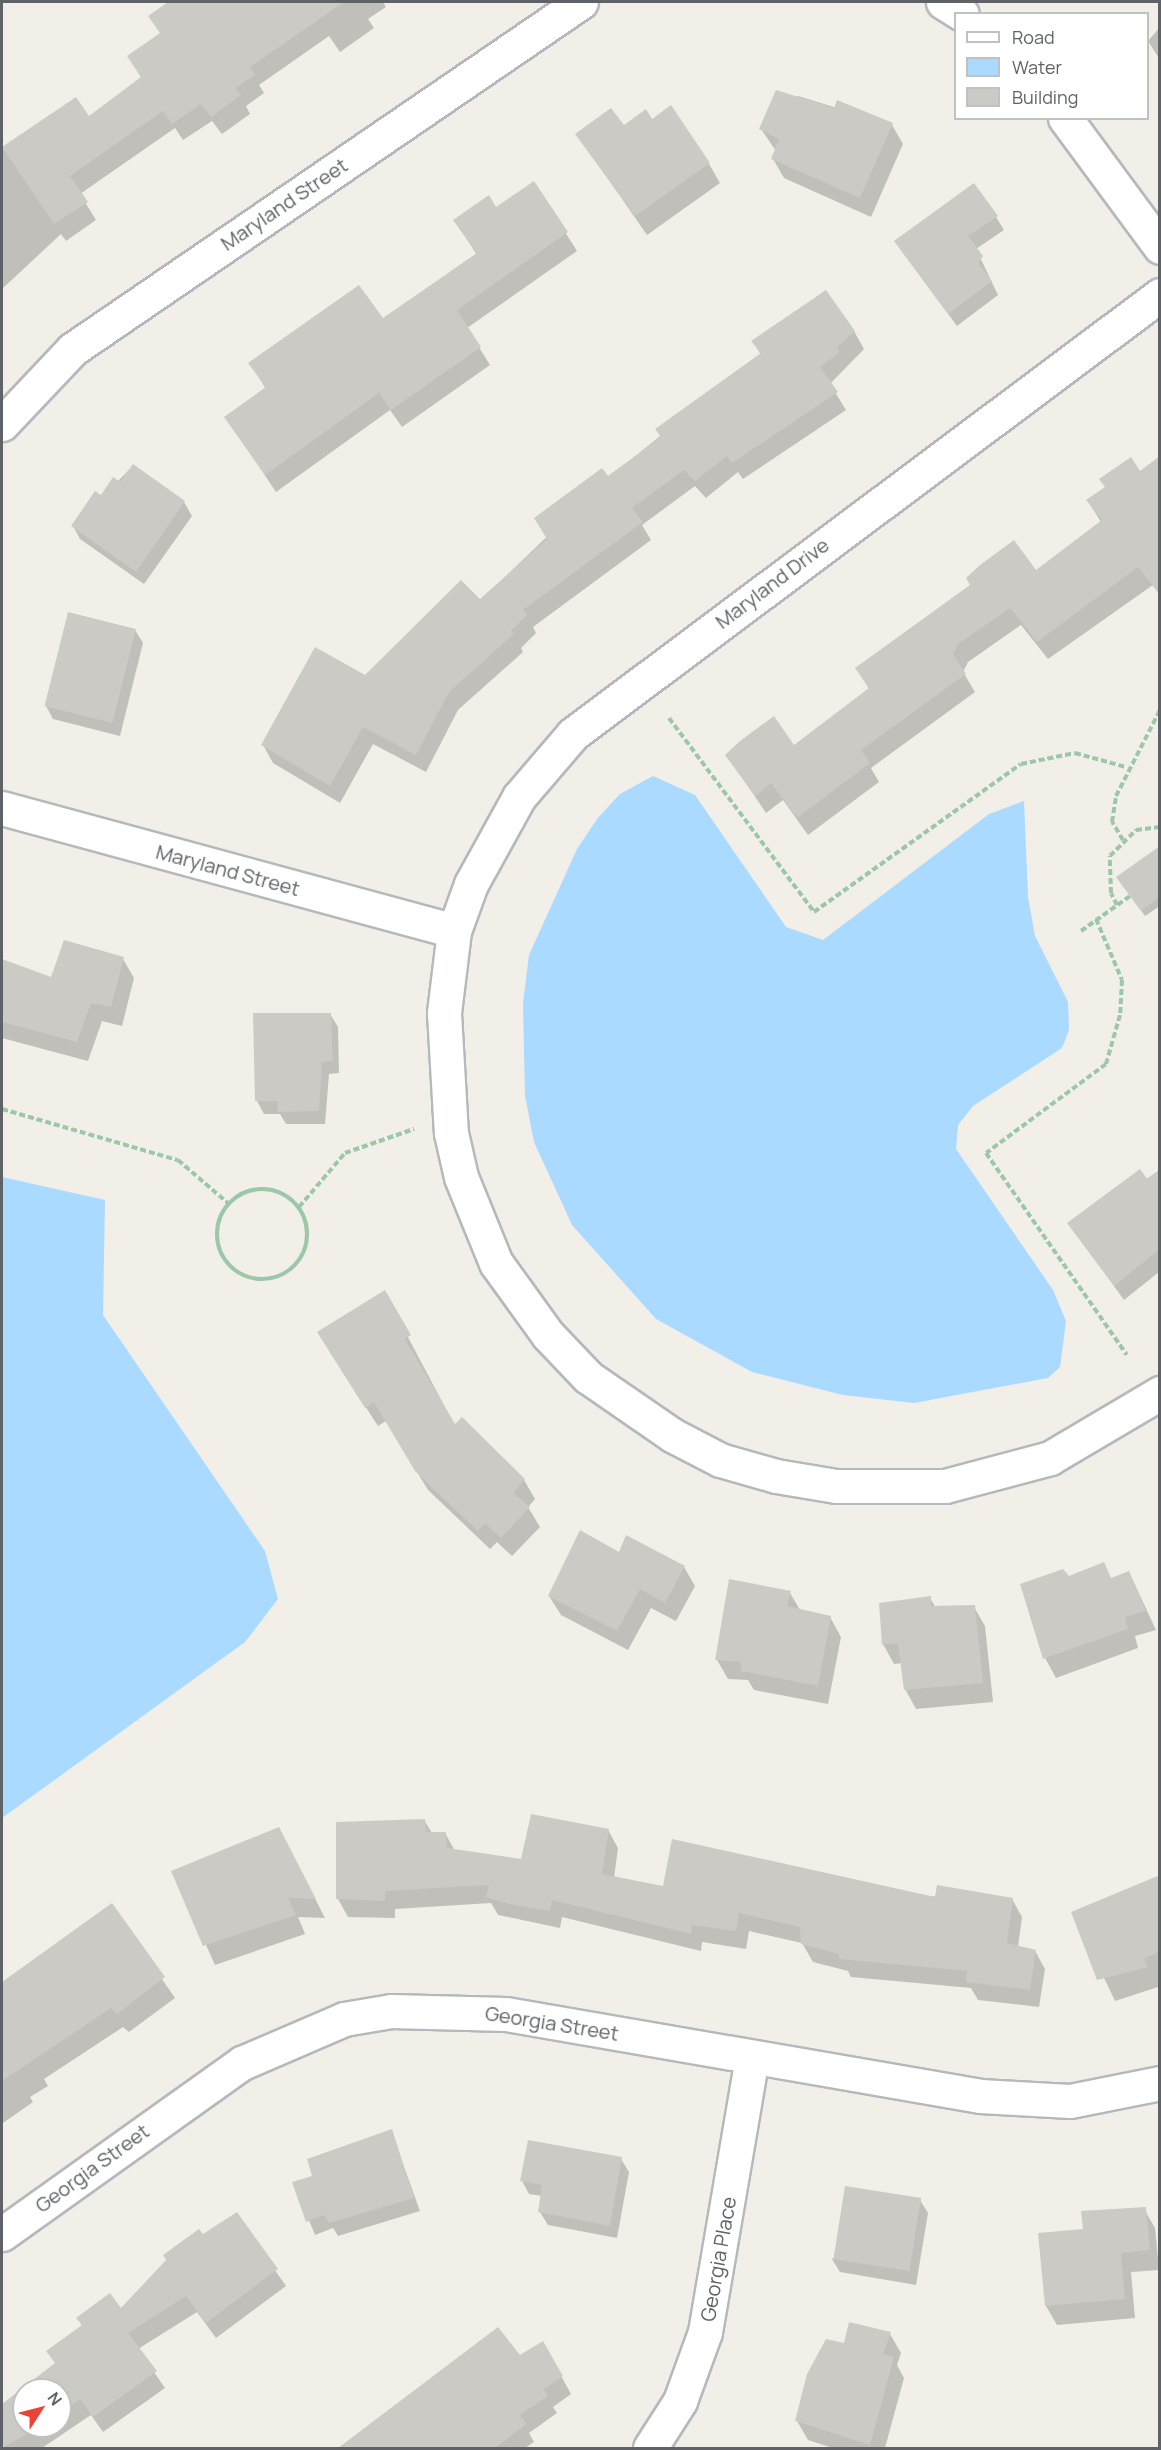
<!DOCTYPE html>
<style>
body{margin:0}
#map{position:relative;width:1161px;height:2450px;overflow:hidden;background:#f1efe8;font-family:Manrope,sans-serif}
div>[style]{position:absolute}
[style*='--x']{left:calc(var(--x)*1px);top:calc(var(--y)*1px);width:calc(var(--w)*1px);rotate:calc(var(--a)*1deg)}
.water>*{inset:0;background:#aadaff}
.shadow>*{inset:0;background:#0003}
.building>*{inset:0;background:#cccac5;transform-origin:0 0}
.path>*{height:4px;margin-top:-2px;transform-origin:0;background:repeating-linear-gradient(90deg,#9cc7a9 0 6px,transparent 0 9px)}
.path>.ring{margin:-2px;padding:0;box-sizing:content-box;background:none;border:4px solid #9cc7a9;border-radius:50%}
.roads{filter:drop-shadow(2px 0 #b5b8bc) drop-shadow(-2px 0 #b5b8bc) drop-shadow(0 2px #b5b8bc) drop-shadow(0 -2px #b5b8bc)}
.street>*{height:33px;margin:-16.5px;padding:0 16.5px;transform-origin:16.5px;border-radius:16.5px;background:#fff}
span{translate:-50% -50%;white-space:nowrap;text-align:center;line-height:1.15;-webkit-text-stroke:6px #fff;paint-order:stroke}
.street-label{font-size:20px;color:#5f6368}
.frame{position:absolute;inset:0;border:3px solid #5f6368;pointer-events:none}
.legend{position:absolute;left:954px;top:12px;width:195px;height:108px;box-sizing:border-box;background:#fff;border:2px solid #bfc1c3;margin:0;padding:8px 10px;list-style:none;font-size:18px;color:#5f6368}
.legend li{display:flex;align-items:center;gap:12px;height:30px}
.legend b{width:30px;border:2px solid #bfc1c3}
.north{position:absolute;left:12px;top:2378px;width:60px;height:60px;box-sizing:border-box;background:#fff;border:2px solid #bfc1c3;border-radius:50%;rotate:54deg;font-size:16px;font-weight:700;line-height:24px;text-align:center;color:#5f6368}
.north::after{content:'';display:block;margin:auto;width:21px;height:27px;background:#ea4335;clip-path:polygon(50% 0,100% 100%,50% 72%,0 100%)}
</style>
<div id="map">
<div class="water">
<i style="clip-path:polygon(653px 776px,695px 795px,786px 927px,823px 940px,989px 814px,1024px 801px,1028px 897px,1035px 936px,1068px 1002px,1069px 1030px,1062px 1048px,973px 1106px,958px 1125px,956px 1149px,1053px 1290px,1066px 1321px,1060px 1367px,1048px 1378px,914px 1403px,843px 1395px,752px 1372px,656px 1319px,572px 1225px,534px 1142px,525px 1096px,523px 1003px,529px 955px,577px 849px,597px 819px,620px 794px)"></i>
<i style="clip-path:polygon(2px 1177px,105px 1200px,103px 1315px,265px 1551px,278px 1599px,245px 1642px,2px 1818px)"></i>
</div>
<div class="shadow">
<i style="clip-path:polygon(170px 2px,383px 2px,386px 7px,368px 19px,374px 28px,340px 52px,329px 36px,259px 85px,264px 93px,246px 106px,250px 114px,222px 134px,212px 121px,183px 140px,175px 128px,80px 194px,96px 220px,66px 241px,61px 234px,2px 289px,2px 150px,75px 99px,88px 118px,142px 79px,129px 57px,161px 35px,150px 16px)"></i>
<i style="clip-path:polygon(1160px 27px,1160px 60px,1148px 41px)"></i>
<i style="clip-path:polygon(798px 96px,892px 125px,903px 144px,871px 217px,784px 178px,773px 159px,776px 151px,761px 129px)"></i>
<i style="clip-path:polygon(652px 121px,709px 164px,720px 183px,647px 235px,577px 134px)"></i>
<i style="clip-path:polygon(534px 183px,577px 251px,467px 328px,490px 365px,402px 427px,390px 410px,276px 492px,226px 417px,266px 389px,250px 363px,383px 320px,477px 255px,455px 221px,496px 209px)"></i>
<i style="clip-path:polygon(996px 217px,1004px 230px,976px 249px,998px 295px,957px 326px,904px 254px)"></i>
<i style="clip-path:polygon(854px 331px,864px 349px,830px 384px,846px 410px,743px 479px,738px 472px,706px 498px,695px 486px,642px 525px,651px 540px,533px 627px,536px 633px,521px 648px,523px 652px,458px 710px,426px 772px,373px 744px,340px 803px,273px 763px,263px 745px,480px 601px,608px 478px,761px 355px,753px 341px)"></i>
<i style="clip-path:polygon(1131px 459px,1160px 580px,1048px 659px,1021px 625px,968px 662px,963px 672px,975px 692px,871px 768px,879px 782px,808px 835px,783px 800px,766px 813px,727px 755px,794px 747px,869px 689px,857px 669px,1036px 572px,1101px 522px,1088px 501px,1106px 488px,1101px 480px)"></i>
<i style="clip-path:polygon(133px 466px,184px 502px,192px 516px,144px 584px,80px 539px,73px 526px)"></i>
<i style="clip-path:polygon(135px 630px,143px 643px,120px 736px,53px 719px,46px 706px)"></i>
<i style="clip-path:polygon(1160px 866px,1160px 906px,1145px 916px,1122px 884px)"></i>
<i style="clip-path:polygon(123px 959px,134px 978px,122px 1026px,102px 1021px,88px 1061px,2px 1038px,2px 983px,7px 963px,52px 979px)"></i>
<i style="clip-path:polygon(330px 1014px,338px 1027px,339px 1073px,329px 1074px,325px 1124px,286px 1124px,280px 1114px,264px 1114px,257px 1101px)"></i>
<i style="clip-path:polygon(1160px 1171px,1159px 1272px,1124px 1300px,1069px 1223px)"></i>
<i style="clip-path:polygon(384px 1292px,455px 1426px,524px 1480px,535px 1499px,528px 1507px,540px 1527px,512px 1556px,497px 1542px,490px 1549px,428px 1490px,386px 1421px,378px 1426px,330px 1352px)"></i>
<i style="clip-path:polygon(619px 1554px,684px 1567px,695px 1586px,676px 1621px,651px 1608px,628px 1650px,561px 1615px,549px 1596px)"></i>
<i style="clip-path:polygon(1129px 1572px,1156px 1630px,1135px 1636px,1138px 1648px,1056px 1678px,1045px 1658px,1068px 1578px,1112px 1580px)"></i>
<i style="clip-path:polygon(790px 1593px,800px 1610px,830px 1617px,841px 1637px,828px 1704px,754px 1690px,748px 1680px,728px 1679px,717px 1660px)"></i>
<i style="clip-path:polygon(930px 1598px,936px 1608px,974px 1607px,985px 1626px,993px 1702px,916px 1709px,905px 1689px,902px 1663px,894px 1664px,883px 1644px)"></i>
<i style="clip-path:polygon(424px 1820px,432px 1833px,445px 1833px,455px 1851px,522px 1860px,608px 1830px,618px 1848px,614px 1878px,664px 1887px,1012px 1899px,1022px 1917px,1018px 1947px,1035px 1951px,1045px 1969px,1039px 2007px,978px 2000px,971px 1988px,851px 1977px,848px 1971px,813px 1962px,802px 1943px,749px 1931px,746px 1949px,702px 1942px,701px 1951px,562px 1917px,560px 1928px,498px 1915px,491px 1903px,395px 1909px,395px 1918px,348px 1917px,338px 1899px)"></i>
<i style="clip-path:polygon(279px 1828px,325px 1918px,298px 1917px,305px 1934px,215px 1965px,173px 1872px)"></i>
<i style="clip-path:polygon(1160px 1888px,1158px 1987px,1115px 2001px,1073px 1913px)"></i>
<i style="clip-path:polygon(111px 1905px,175px 1998px,129px 2032px,123px 2027px,44px 2079px,48px 2086px,30px 2097px,33px 2102px,3px 2123px,2px 1984px)"></i>
<i style="clip-path:polygon(391px 2131px,420px 2211px,338px 2236px,333px 2228px,315px 2235px,294px 2183px,314px 2177px)"></i>
<i style="clip-path:polygon(621px 2159px,629px 2172px,617px 2238px,548px 2225px,540px 2212px,542px 2196px,529px 2194px,522px 2181px)"></i>
<i style="clip-path:polygon(920px 2200px,928px 2213px,916px 2285px,840px 2272px,832px 2259px)"></i>
<i style="clip-path:polygon(1144px 2209px,1155px 2228px,1159px 2270px,1131px 2272px,1135px 2318px,1057px 2325px,1046px 2306px,1084px 2231px)"></i>
<i style="clip-path:polygon(evenodd,236px 2214px,286px 2286px,216px 2338px,197px 2312px,138px 2349px,165px 2388px,103px 2432px,91px 2415px,42px 2448px,2px 2448px,2px 2406px,56px 2364px,48px 2352px,82px 2326px,78px 2318px,121px 2310px,236px 2214px,24px 2390px,60px 2390px,60px 2426px,24px 2426px,24px 2390px)"></i>
<i style="clip-path:polygon(498px 2329px,519px 2357px,543px 2343px,571px 2394px,553px 2407px,557px 2413px,529px 2433px,534px 2442px,525px 2448px,340px 2448px)"></i>
<i style="clip-path:polygon(890px 2334px,901px 2353px,897px 2365px,904px 2378px,885px 2448px,833px 2448px,808px 2440px,797px 2421px,845px 2345px)"></i>
</div>
<div class="building">
<i style="clip-path:polygon(168px 2px,344px 2px,250px 67px,255px 75px,236px 88px,241px 95px,211px 117px,201px 104px,172px 124px,163px 111px,70px 176px,88px 202px,54px 224px,2px 147px,76px 97px,89px 116px,141px 77px,127px 56px,160px 33px,148px 16px)"></i>
<i style="clip-path:polygon(776px 90px,834px 108px,837px 100px,893px 123px,860px 198px,771px 159px,779px 139px,759px 129px)"></i>
<i style="clip-path:polygon(671px 105px,710px 163px,635px 216px,575px 134px,611px 108px,624px 125px,646px 109px,652px 119px)"></i>
<i style="clip-path:polygon(534px 181px,568px 232px,457px 310px,481px 347px,391px 410px,379px 393px,265px 475px,224px 417px,266px 387px,248px 363px,359px 285px,383px 318px,477px 253px,453px 220px,489px 195px,496px 207px)"></i>
<i style="clip-path:polygon(974px 183px,998px 216px,968px 236px,983px 256px,978px 263px,992px 281px,948px 314px,894px 241px)"></i>
<i style="clip-path:polygon(826px 290px,855px 331px,837px 347px,840px 352px,820px 367px,838px 392px,732px 463px,727px 456px,695px 481px,684px 470px,632px 508px,643px 522px,523px 610px,527px 615px,511px 631px,514px 634px,449px 692px,416px 755px,363px 727px,330px 786px,261px 745px,315px 647px,365px 675px,461px 580px,480px 599px,547px 539px,534px 518px,602px 468px,608px 476px,661px 437px,655px 429px,761px 353px,751px 341px)"></i>
<i style="clip-path:polygon(1160px 456px,1160px 595px,1138px 567px,1037px 642px,1010px 608px,958px 644px,953px 654px,966px 674px,861px 750px,870px 763px,797px 818px,771px 783px,755px 796px,725px 755px,740px 741px,774px 716px,794px 745px,869px 688px,855px 668px,970px 585px,966px 578px,980px 565px,1014px 540px,1036px 570px,1102px 520px,1086px 500px,1105px 487px,1099px 479px,1131px 457px,1140px 471px)"></i>
<i style="clip-path:polygon(133px 464px,185px 501px,136px 572px,71px 526px,95px 491px,101px 495px,113px 477px,120px 482px)"></i>
<i style="left:68px;top:612px;width:70px;height:97px;rotate:14deg"></i>
<i style="clip-path:polygon(1160px 846px,1160px 897px,1141px 911px,1116px 877px)"></i>
<i style="clip-path:polygon(64px 940px,124px 957px,111px 1007px,91px 1003px,77px 1042px,2px 1022px,2px 959px,51px 977px)"></i>
<i style="clip-path:polygon(253px 1013px,331px 1013px,333px 1061px,322px 1062px,319px 1111px,277px 1112px,278px 1101px,255px 1101px)"></i>
<i style="clip-path:polygon(1140px 1169px,1147px 1179px,1160px 1169px,1160px 1249px,1114px 1286px,1067px 1223px)"></i>
<i style="clip-path:polygon(385px 1290px,411px 1335px,405px 1339px,455px 1424px,462px 1417px,525px 1479px,513px 1493px,530px 1507px,501px 1538px,485px 1523px,478px 1531px,415px 1471px,374px 1402px,365px 1408px,317px 1332px)"></i>
<i style="clip-path:polygon(580px 1530px,619px 1552px,626px 1535px,685px 1566px,665px 1603px,640px 1589px,617px 1631px,548px 1596px)"></i>
<i style="clip-path:polygon(1104px 1562px,1111px 1578px,1129px 1571px,1146px 1611px,1125px 1617px,1128px 1629px,1043px 1659px,1020px 1584px,1063px 1569px,1069px 1576px)"></i>
<i style="clip-path:polygon(729px 1579px,791px 1591px,787px 1606px,831px 1616px,818px 1686px,741px 1671px,741px 1662px,715px 1660px)"></i>
<i style="clip-path:polygon(931px 1596px,931px 1606px,975px 1605px,983px 1683px,904px 1690px,898px 1643px,882px 1645px,879px 1603px)"></i>
<i style="clip-path:polygon(531px 1814px,609px 1829px,602px 1874px,663px 1886px,672px 1839px,935px 1897px,937px 1885px,1013px 1898px,1007px 1943px,1036px 1950px,1030px 1990px,966px 1982px,967px 1971px,839px 1959px,839px 1954px,801px 1944px,800px 1927px,739px 1913px,736px 1931px,692px 1925px,691px 1934px,552px 1900px,550px 1911px,509px 1904px,486px 1897px,489px 1885px,385px 1891px,385px 1901px,336px 1899px,336px 1822px,425px 1819px,426px 1832px,446px 1832px,447px 1848px,521px 1859px)"></i>
<i style="clip-path:polygon(279px 1827px,316px 1899px,288px 1898px,296px 1915px,203px 1946px,171px 1871px)"></i>
<i style="clip-path:polygon(1160px 1875px,1160px 1952px,1144px 1958px,1148px 1967px,1097px 1980px,1071px 1912px)"></i>
<i style="clip-path:polygon(112px 1903px,165px 1977px,117px 2014px,111px 2008px,2px 2081px,2px 1982px)"></i>
<i style="clip-path:polygon(392px 2129px,414px 2198px,329px 2223px,324px 2215px,306px 2222px,292px 2182px,312px 2176px,307px 2159px)"></i>
<i style="clip-path:polygon(528px 2140px,622px 2157px,610px 2226px,538px 2212px,542px 2185px,520px 2181px)"></i>
<i style="left:845px;top:2186px;width:77px;height:74px;rotate:9deg"></i>
<i style="clip-path:polygon(1146px 2207px,1150px 2250px,1121px 2253px,1125px 2299px,1045px 2306px,1038px 2233px,1083px 2229px,1081px 2211px)"></i>
<i style="clip-path:polygon(237px 2212px,278px 2269px,206px 2323px,186px 2296px,128px 2333px,157px 2371px,93px 2417px,80px 2399px,60px 2413px,60px 2390px,24px 2390px,24px 2426px,41px 2426px,2px 2448px,2px 2404px,55px 2363px,46px 2351px,82px 2325px,76px 2318px,110px 2293px,121px 2308px,166px 2260px,163px 2255px,199px 2229px,203px 2234px)"></i>
<i style="clip-path:polygon(849px 2322px,891px 2332px,883px 2354px,894px 2357px,870px 2445px,795px 2421px,807px 2374px,826px 2339px,844px 2343px)"></i>
<i style="clip-path:polygon(498px 2327px,520px 2355px,543px 2341px,563px 2376px,544px 2389px,548px 2396px,520px 2415px,526px 2424px,495px 2448px,338px 2448px)"></i>
</div>
<div class="path">
<i style="--x:669;--y:718;--w:242;--a:53.2"></i>
<i style="--x:814;--y:912;--w:254;--a:-35.6"></i>
<i style="--x:1021;--y:764;--w:55;--a:-11.5"></i>
<i style="--x:1075;--y:753;--w:53;--a:15.4"></i>
<i style="--x:1123;--y:840;--w:21;--a:-121"></i>
<i style="--x:1112;--y:822;--w:26;--a:-81"></i>
<i style="--x:1116;--y:796;--w:97;--a:-62.9"></i>
<i style="--x:1117;--y:905;--w:13;--a:-117"></i>
<i style="--x:1111;--y:893;--w:37;--a:-92"></i>
<i style="--x:1110;--y:856;--w:37;--a:-45"></i>
<i style="--x:1136;--y:830;--w:24;--a:-7"></i>
<i style="--x:1096;--y:919;--w:66;--a:66.9"></i>
<i style="--x:1122;--y:980;--w:35;--a:93"></i>
<i style="--x:1120;--y:1015;--w:51;--a:105.9"></i>
<i style="--x:1106;--y:1064;--w:149;--a:143.4"></i>
<i style="--x:986;--y:1153;--w:246;--a:55.1"></i>
<i style="--x:1081;--y:931;--w:60;--a:-35.5"></i>
<i style="--x:2;--y:1109;--w:183;--a:16.2"></i>
<i style="--x:178;--y:1160;--w:67;--a:40.8"></i>
<i class="ring" style="left:217px;top:1189px;width:86px;height:86px"></i>
<i style="--x:299;--y:1207;--w:71;--a:-49.6"></i>
<i style="--x:345;--y:1153;--w:73;--a:-19.2"></i>
</div>
<div class="roads">
<div class="street">
<i style="--x:943;--y:2;--w:22;--a:32"></i>
<i style="--x:1065;--y:118;--w:160;--a:53.6"></i>
<i style="--x:1160;--y:295;--w:733;--a:143.21"></i>
<i style="--x:573;--y:734;--w:83;--a:130.6"></i>
<i style="--x:519;--y:797;--w:99;--a:118.9"></i>
<i style="--x:471;--y:884;--w:50;--a:109.9"></i>
<i style="--x:454;--y:931;--w:83;--a:97"></i>
<i style="--x:444;--y:1013;--w:120;--a:86.7"></i>
<i style="--x:451;--y:1133;--w:45;--a:77.2"></i>
<i style="--x:461;--y:1177;--w:93;--a:67.9"></i>
<i style="--x:496;--y:1263;--w:89;--a:54.2"></i>
<i style="--x:548;--y:1335;--w:58;--a:46.4"></i>
<i style="--x:588;--y:1377;--w:102;--a:34.6"></i>
<i style="--x:672;--y:1435;--w:54;--a:27.5"></i>
<i style="--x:720;--y:1460;--w:58;--a:15.9"></i>
<i style="--x:776;--y:1476;--w:61;--a:9.5"></i>
<i style="--x:836;--y:1486;--w:109;--a:0"></i>
<i style="--x:945;--y:1486;--w:109;--a:-14.9"></i>
<i style="--x:1050;--y:1458;--w:128;--a:-30.6"></i>
<i style="--x:2;--y:424;--w:103;--a:-46.6"></i>
<i style="--x:73;--y:349;--w:615;--a:-34.34"></i>
<i style="--x:2;--y:808;--w:468;--a:15.2"></i>
<i style="--x:2;--y:2234;--w:295;--a:-35.5"></i>
<i style="--x:242;--y:2063;--w:111;--a:-23.3"></i>
<i style="--x:344;--y:2019;--w:48;--a:-9.7"></i>
<i style="--x:391;--y:2011;--w:115;--a:1.5"></i>
<i style="--x:506;--y:2014;--w:481;--a:9.8"></i>
<i style="--x:980;--y:2096;--w:90;--a:3.2"></i>
<i style="--x:1070;--y:2101;--w:92;--a:-11.3"></i>
<i style="--x:650;--y:2448;--w:56;--a:-57.4"></i>
<i style="--x:680;--y:2401;--w:73;--a:-70.1"></i>
<i style="--x:705;--y:2332;--w:278;--a:-80.3"></i>
</div>
</div>
<div class="street-label">
<span style="left:284px;top:204px;rotate:-34deg">Maryland Street</span>
<span style="left:772px;top:583px;rotate:-37deg">Maryland Drive</span>
<span style="left:228px;top:870px;rotate:15deg">Maryland Street</span>
<span style="left:552px;top:2023px;rotate:9deg">Georgia Street</span>
<span style="left:92px;top:2168px;rotate:-36deg">Georgia Street</span>
<span style="left:718px;top:2259px;rotate:-80deg">Georgia Place</span>
</div>
<div class="frame"></div>
<ul class="legend">
<li><b style="height:8px;background:#fff"></b>Road</li>
<li><b style="height:16px;background:#aadaff"></b>Water</li>
<li><b style="height:16px;background:#cccac5"></b>Building</li>
</ul>
<div class="north">N</div>
</div>
